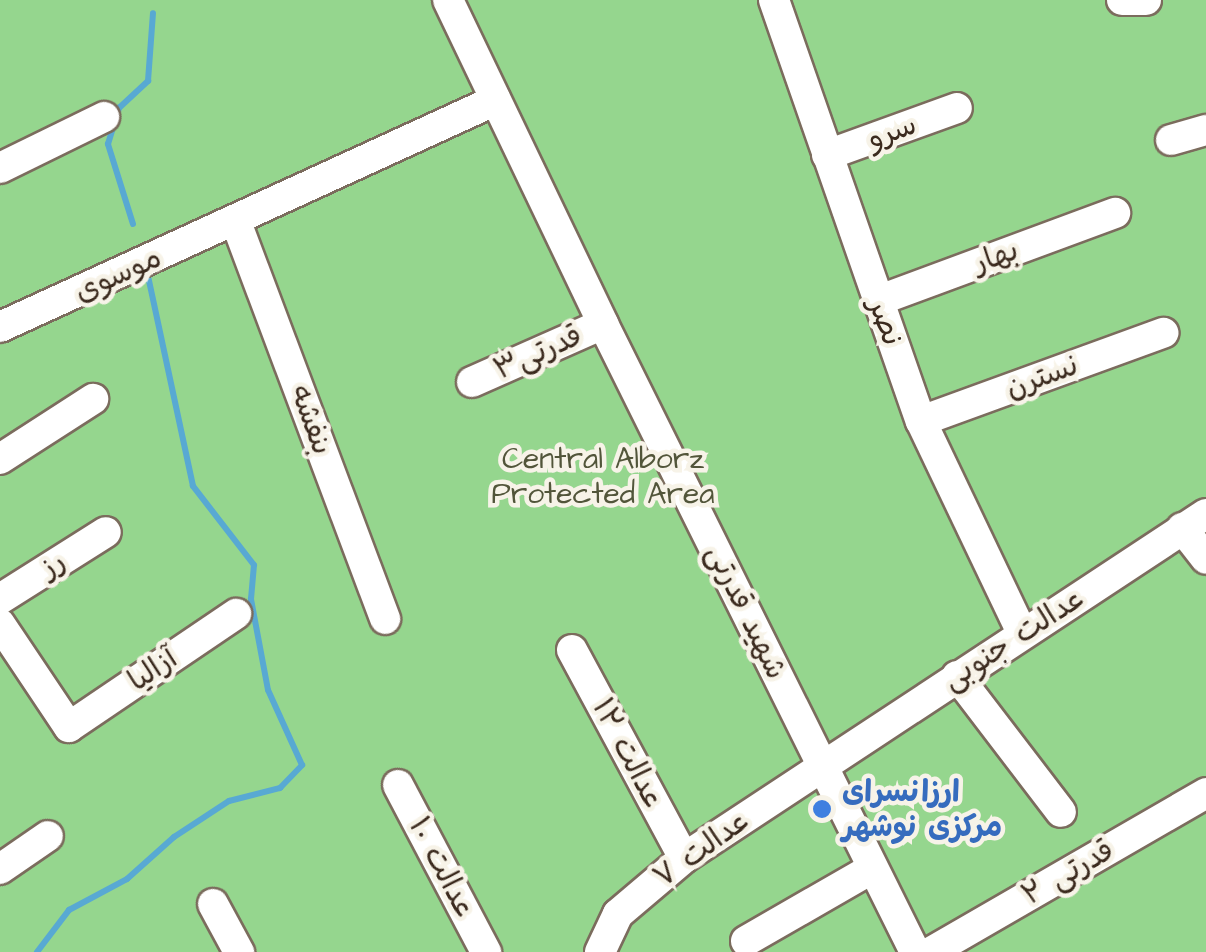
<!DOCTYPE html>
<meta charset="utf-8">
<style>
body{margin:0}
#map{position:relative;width:1206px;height:952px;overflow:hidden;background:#f1e8d1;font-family:"Architects Daughter","Playpen Sans Arabic",sans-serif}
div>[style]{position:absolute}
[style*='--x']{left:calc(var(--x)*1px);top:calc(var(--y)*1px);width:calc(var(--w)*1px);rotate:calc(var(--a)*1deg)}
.green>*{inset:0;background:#95d68e;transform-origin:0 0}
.stream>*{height:6px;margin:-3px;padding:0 3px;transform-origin:3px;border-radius:3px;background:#58a9d3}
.roads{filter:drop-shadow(2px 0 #7b6c5d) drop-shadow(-2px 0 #7b6c5d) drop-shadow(0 2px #7b6c5d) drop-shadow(0 -2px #7b6c5d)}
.minor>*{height:30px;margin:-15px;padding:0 15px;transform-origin:15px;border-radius:15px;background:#fff}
.dots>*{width:28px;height:28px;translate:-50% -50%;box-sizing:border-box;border:5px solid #f7f3e8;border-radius:50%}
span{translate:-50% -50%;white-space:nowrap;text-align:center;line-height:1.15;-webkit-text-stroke:9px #f7f3e8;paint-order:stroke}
.street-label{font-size:30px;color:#3b2a1e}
.park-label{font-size:30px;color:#52553a}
.shop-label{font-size:30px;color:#366cbe;font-weight:700}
.left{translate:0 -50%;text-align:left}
</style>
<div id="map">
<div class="green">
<i style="left:0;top:0;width:1206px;height:952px"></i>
</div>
<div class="stream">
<i style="--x:133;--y:224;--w:84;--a:-107.4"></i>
<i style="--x:108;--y:144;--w:38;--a:-73"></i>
<i style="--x:119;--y:108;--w:40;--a:-43"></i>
<i style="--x:148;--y:81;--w:68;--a:-85.8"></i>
<i style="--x:37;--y:952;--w:53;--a:-52.7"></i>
<i style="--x:69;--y:910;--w:66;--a:-28.1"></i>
<i style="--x:127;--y:879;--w:63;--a:-41.8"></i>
<i style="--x:174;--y:837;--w:66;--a:-33.2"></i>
<i style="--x:229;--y:801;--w:53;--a:-14.3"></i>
<i style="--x:280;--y:788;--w:32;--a:-46"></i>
<i style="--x:302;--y:765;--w:82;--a:-114.4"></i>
<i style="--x:268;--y:690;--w:93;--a:-100.6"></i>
<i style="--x:251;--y:599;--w:34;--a:-85"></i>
<i style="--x:254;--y:565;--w:100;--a:-127.7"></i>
<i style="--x:193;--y:486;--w:224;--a:-102.1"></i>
</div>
<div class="roads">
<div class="minor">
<i style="--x:448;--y:0;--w:359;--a:64.4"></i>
<i style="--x:603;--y:324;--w:701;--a:63.58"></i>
<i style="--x:774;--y:0;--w:446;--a:70.8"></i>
<i style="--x:921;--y:421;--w:235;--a:64.5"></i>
<i style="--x:1122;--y:0;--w:24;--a:0"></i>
<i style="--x:1171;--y:140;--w:36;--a:-16"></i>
<i style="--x:827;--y:155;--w:138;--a:-19.9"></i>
<i style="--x:0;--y:168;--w:116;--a:-26.1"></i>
<i style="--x:236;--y:222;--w:424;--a:69.4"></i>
<i style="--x:877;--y:301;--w:254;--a:-20.3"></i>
<i style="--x:0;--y:327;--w:545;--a:-24.59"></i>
<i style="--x:472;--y:382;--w:143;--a:-23.9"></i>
<i style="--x:921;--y:421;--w:258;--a:-20"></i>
<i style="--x:0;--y:459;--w:111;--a:-32.8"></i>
<i style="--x:1182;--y:528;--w:39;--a:52"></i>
<i style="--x:0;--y:599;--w:125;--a:-32.3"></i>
<i style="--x:0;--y:624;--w:124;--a:56.2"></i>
<i style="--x:69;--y:727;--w:202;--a:-34.1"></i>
<i style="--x:572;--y:650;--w:236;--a:61.7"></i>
<i style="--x:957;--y:676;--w:171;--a:52.6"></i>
<i style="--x:398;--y:785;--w:189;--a:62.2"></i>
<i style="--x:0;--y:869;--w:58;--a:-34.5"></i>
<i style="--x:213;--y:904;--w:55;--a:61.6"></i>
<i style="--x:746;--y:941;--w:146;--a:-29.9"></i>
<i style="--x:600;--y:952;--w:42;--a:-64.7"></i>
<i style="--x:618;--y:914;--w:87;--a:-40.3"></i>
<i style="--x:684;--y:858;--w:625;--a:-33.39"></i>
<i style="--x:931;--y:952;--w:318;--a:-30"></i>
</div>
</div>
<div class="dots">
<i style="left:822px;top:809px;background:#3f7fe0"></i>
</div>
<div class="street-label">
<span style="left:892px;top:132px;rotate:-20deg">سرو</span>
<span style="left:996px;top:257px;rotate:-20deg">بهار</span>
<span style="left:118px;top:275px;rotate:-24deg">موسوی</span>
<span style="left:885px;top:322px;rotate:70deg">نصر</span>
<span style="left:538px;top:353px;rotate:-24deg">قدرتی۳</span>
<span style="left:1042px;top:377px;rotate:-20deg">نسترن</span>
<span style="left:311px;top:420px;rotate:70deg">بنفشه</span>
<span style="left:53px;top:565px;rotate:-33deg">رز</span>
<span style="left:746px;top:612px;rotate:64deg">شهید قدرتی</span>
<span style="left:1014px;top:639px;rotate:-33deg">عدالت جنوبی</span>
<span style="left:153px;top:670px;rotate:-34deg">آزالیا</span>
<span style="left:628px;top:754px;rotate:62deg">عدالت ۱۲</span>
<span style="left:702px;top:849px;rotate:-36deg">۷ عدالت</span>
<span style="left:442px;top:868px;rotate:62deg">عدالت ۱۰</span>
<span style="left:1068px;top:873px;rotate:-30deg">قدرتی ۲</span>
</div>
<div class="park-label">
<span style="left:603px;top:476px">Central Alborz<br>Protected Area</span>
</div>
<div class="shop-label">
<span class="left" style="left:842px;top:809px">ارزانسرای<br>مرکزی نوشهر</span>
</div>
</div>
